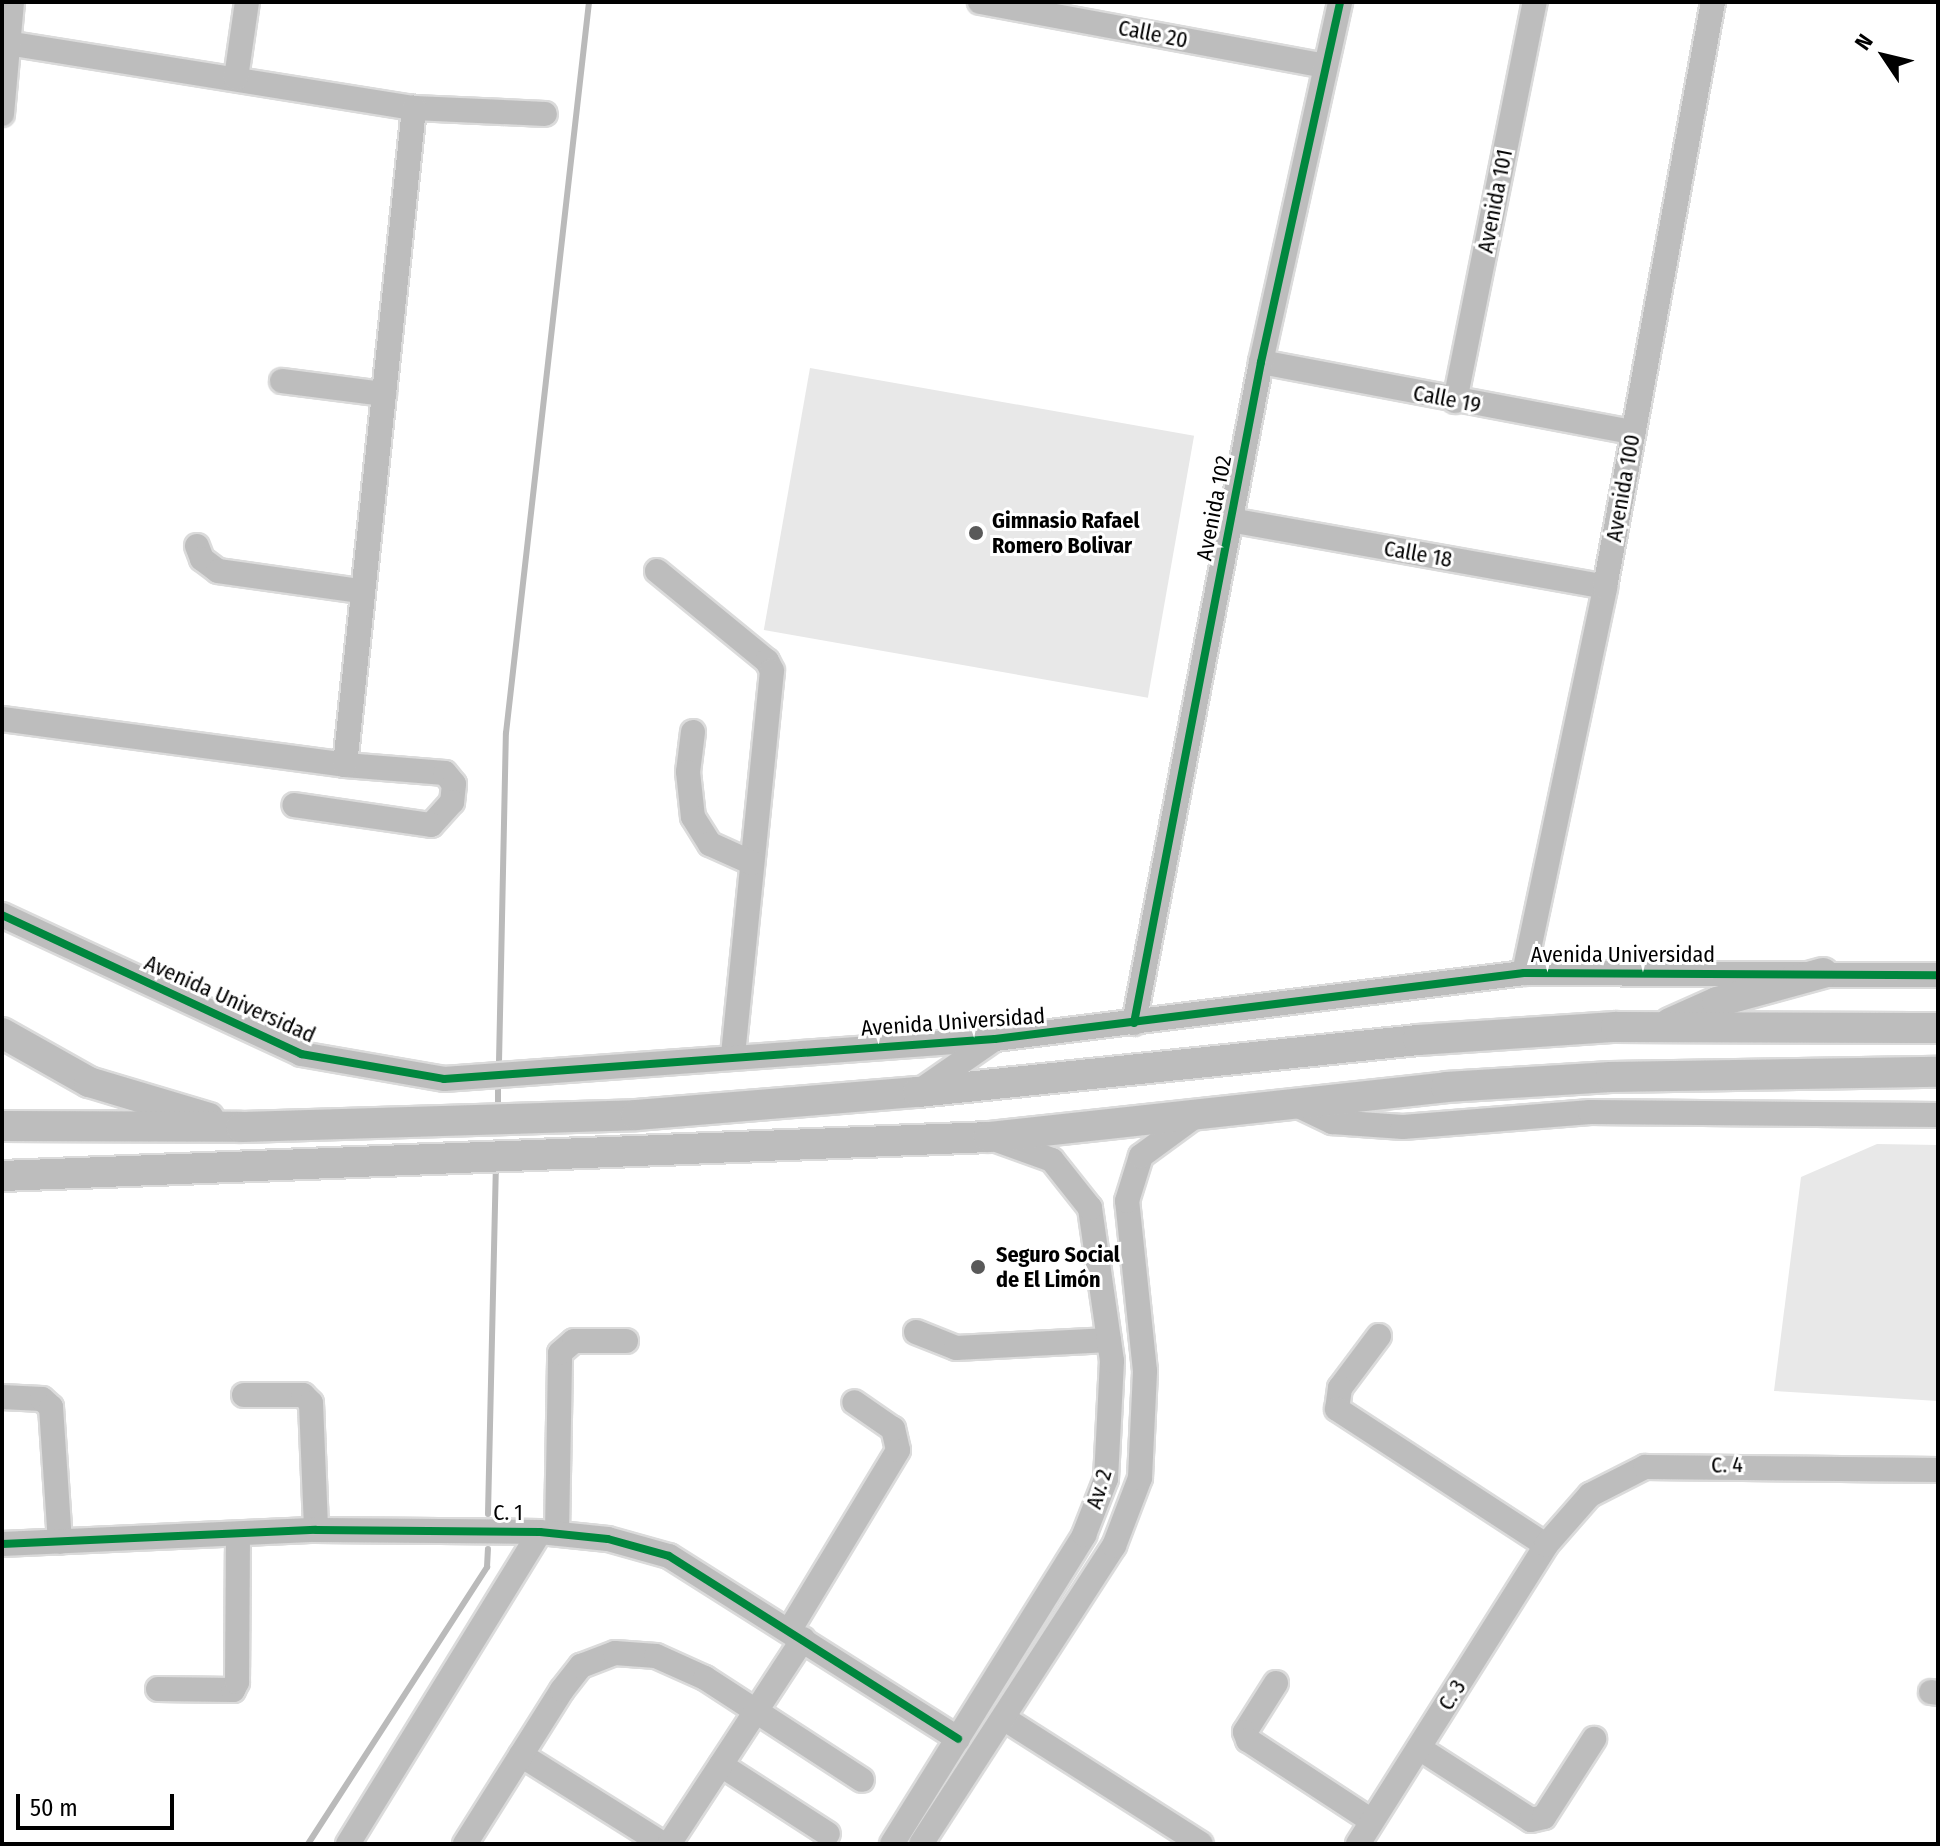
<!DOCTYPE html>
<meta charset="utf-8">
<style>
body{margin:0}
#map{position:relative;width:1940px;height:1846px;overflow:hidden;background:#fff;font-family:"Fira Sans Condensed",sans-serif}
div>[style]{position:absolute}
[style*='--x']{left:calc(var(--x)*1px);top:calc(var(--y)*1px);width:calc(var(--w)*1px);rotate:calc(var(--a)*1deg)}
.green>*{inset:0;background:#e8e8e8;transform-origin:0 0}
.stream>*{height:6px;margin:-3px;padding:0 3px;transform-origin:3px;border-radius:3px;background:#bababa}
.roads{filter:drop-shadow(2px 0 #dbdbdb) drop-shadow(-2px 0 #dbdbdb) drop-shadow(0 2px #dbdbdb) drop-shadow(0 -2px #dbdbdb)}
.minor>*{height:24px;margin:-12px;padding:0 12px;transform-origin:12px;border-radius:12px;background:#bdbdbd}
.major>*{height:30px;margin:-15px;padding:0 15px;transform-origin:15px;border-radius:15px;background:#bdbdbd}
.cycleway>*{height:8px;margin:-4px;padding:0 4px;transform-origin:4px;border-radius:4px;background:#00873e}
.dots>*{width:22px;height:22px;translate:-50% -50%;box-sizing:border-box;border:4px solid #fff;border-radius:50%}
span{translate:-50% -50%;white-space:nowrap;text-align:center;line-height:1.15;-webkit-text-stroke:6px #fff;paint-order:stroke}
.street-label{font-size:22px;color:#000}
.poi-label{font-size:22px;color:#000;font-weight:700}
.left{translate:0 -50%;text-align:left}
.frame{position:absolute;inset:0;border:4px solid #000;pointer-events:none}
.north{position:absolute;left:1844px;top:16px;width:80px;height:80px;-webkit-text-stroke:6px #fff;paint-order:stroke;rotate:305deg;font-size:22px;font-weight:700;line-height:32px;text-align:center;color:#000}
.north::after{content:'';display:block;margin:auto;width:28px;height:36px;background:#000;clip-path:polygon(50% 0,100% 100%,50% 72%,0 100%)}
.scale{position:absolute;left:16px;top:1794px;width:158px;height:36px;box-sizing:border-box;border:4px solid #000;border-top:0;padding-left:10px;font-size:24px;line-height:28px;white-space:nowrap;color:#000;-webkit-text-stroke:6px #fff;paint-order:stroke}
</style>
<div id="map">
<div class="green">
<i style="left:810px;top:368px;width:390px;height:266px;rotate:10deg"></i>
<i style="clip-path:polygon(1877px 1144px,1938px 1145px,1938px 1401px,1774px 1391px,1801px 1177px)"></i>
</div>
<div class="stream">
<i style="--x:499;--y:1062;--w:329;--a:-88.8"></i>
<i style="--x:506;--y:733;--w:736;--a:-83.52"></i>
<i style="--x:498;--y:1106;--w:20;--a:-90"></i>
<i style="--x:488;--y:1514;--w:346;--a:-88.7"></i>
<i style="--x:308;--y:1844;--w:330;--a:-57.1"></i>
<i style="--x:487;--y:1567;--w:18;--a:-87"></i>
</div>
<div class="roads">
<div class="minor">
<i style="--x:980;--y:2;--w:351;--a:10.5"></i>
<i style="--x:7;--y:43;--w:412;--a:9.1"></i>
<i style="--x:414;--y:108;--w:131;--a:2.6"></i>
<i style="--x:236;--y:78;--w:77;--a:-81.8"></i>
<i style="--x:2;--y:114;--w:112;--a:-84.9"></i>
<i style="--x:1261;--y:362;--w:379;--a:10.7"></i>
<i style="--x:282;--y:381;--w:103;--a:7.3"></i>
<i style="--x:1455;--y:401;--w:407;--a:-78.7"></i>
<i style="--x:1230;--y:520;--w:381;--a:10.1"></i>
<i style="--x:197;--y:546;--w:14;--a:69"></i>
<i style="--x:202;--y:559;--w:20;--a:37"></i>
<i style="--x:218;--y:571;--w:144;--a:8"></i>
<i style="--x:657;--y:571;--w:142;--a:39.3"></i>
<i style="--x:767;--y:661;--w:11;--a:63"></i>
<i style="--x:772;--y:671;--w:386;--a:95.8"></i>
<i style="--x:2;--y:719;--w:346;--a:7.6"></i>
<i style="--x:345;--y:765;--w:100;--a:4.6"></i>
<i style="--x:445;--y:773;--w:14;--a:51"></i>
<i style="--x:454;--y:784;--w:18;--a:96"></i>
<i style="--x:452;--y:802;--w:31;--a:132"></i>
<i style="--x:431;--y:825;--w:138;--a:-171.7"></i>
<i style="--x:693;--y:732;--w:40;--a:97.1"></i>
<i style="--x:688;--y:772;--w:45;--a:83.7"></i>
<i style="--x:693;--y:817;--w:32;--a:58"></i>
<i style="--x:710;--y:844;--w:46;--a:24.3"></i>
<i style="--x:345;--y:765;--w:661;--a:-84"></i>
<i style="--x:2;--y:915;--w:330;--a:24.9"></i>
<i style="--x:301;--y:1054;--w:145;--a:9.9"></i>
<i style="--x:444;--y:1079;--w:552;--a:-4.15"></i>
<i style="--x:995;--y:1039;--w:533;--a:-7.11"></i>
<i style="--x:1524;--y:973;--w:414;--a:0.3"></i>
<i style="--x:1524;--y:973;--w:394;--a:-78.1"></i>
<i style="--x:1605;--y:587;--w:595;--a:-79.54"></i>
<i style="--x:1134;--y:1023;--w:673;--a:-79.12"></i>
<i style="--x:1261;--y:362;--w:369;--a:-77.6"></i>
<i style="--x:918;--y:1092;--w:91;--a:-34.7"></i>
<i style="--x:1290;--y:1102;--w:47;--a:25.5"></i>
<i style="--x:1332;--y:1122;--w:71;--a:4"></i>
<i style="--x:1403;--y:1127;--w:188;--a:-4.6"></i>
<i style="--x:1590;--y:1112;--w:348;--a:0.5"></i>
<i style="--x:916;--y:1332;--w:43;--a:21.8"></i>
<i style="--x:956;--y:1348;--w:153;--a:-3"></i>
<i style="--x:1379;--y:1336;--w:65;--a:126.9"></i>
<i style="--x:1340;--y:1388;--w:21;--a:98"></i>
<i style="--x:1337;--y:1409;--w:249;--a:33.1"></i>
<i style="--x:244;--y:1395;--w:59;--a:0"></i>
<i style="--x:303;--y:1395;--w:11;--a:45"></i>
<i style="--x:311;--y:1403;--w:127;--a:87.7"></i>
<i style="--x:2;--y:1397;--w:40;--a:2.9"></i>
<i style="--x:42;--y:1399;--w:12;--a:42"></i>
<i style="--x:51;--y:1407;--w:135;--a:86.2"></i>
<i style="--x:557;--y:1533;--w:180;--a:-89"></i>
<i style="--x:560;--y:1353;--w:18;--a:-41"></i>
<i style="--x:574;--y:1341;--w:52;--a:0"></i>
<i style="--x:2;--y:1544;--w:314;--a:-2.6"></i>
<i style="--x:316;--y:1530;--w:224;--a:0.5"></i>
<i style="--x:540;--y:1532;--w:68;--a:5.9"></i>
<i style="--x:608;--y:1539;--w:63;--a:15.6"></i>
<i style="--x:669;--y:1556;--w:342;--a:32.3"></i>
<i style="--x:789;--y:1631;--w:211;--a:-58.9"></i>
<i style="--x:898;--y:1450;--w:22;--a:-103"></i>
<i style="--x:893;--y:1429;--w:47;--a:-145.3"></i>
<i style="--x:1276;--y:1683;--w:58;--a:122.3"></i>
<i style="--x:1245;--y:1732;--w:9;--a:69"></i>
<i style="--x:1248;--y:1740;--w:148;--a:33.2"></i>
<i style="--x:158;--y:1689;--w:75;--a:0.8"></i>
<i style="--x:233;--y:1690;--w:9;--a:-63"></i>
<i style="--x:237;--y:1682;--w:147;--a:-89.6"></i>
<i style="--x:1931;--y:1692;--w:7;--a:8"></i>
<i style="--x:1005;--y:1719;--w:232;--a:32.5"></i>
<i style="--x:1419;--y:1748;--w:133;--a:32.7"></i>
<i style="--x:1531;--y:1820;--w:13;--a:-13"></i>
<i style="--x:1544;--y:1817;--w:93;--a:-57.3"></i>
<i style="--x:521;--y:1755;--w:168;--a:32.1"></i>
<i style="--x:721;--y:1765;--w:127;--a:32.8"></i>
<i style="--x:348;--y:1844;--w:366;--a:-58.4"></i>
<i style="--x:465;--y:1844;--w:182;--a:-57.8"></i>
<i style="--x:562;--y:1690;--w:31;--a:-52"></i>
<i style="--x:581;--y:1666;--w:36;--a:-21"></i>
<i style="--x:615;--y:1653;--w:41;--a:4.2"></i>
<i style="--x:656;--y:1656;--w:54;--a:24.2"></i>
<i style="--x:705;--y:1678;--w:187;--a:33"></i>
<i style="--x:669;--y:1844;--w:245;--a:-56.8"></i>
<i style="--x:892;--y:1844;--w:364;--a:-58.1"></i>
<i style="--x:1084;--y:1535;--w:60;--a:-68.6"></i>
<i style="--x:1106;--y:1479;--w:118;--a:-87.1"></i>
<i style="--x:1112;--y:1361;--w:155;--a:-98.2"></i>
<i style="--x:1090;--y:1208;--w:61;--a:-128.4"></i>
<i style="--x:1052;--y:1160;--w:65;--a:-160.2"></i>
<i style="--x:921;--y:1844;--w:355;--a:-57.1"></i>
<i style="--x:1114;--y:1546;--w:73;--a:-69.1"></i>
<i style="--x:1140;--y:1478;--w:107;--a:-87.3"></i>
<i style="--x:1145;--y:1371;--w:171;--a:-96"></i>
<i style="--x:1127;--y:1201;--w:47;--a:-72.7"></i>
<i style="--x:1141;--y:1156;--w:66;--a:-36.3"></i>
<i style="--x:1358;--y:1844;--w:353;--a:-57.8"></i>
<i style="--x:1546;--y:1545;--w:67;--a:-48.7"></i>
<i style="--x:1590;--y:1495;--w:62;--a:-27"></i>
<i style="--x:1645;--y:1467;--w:293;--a:0.6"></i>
</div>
<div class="major">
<i style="--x:1670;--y:1023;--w:51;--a:-24.1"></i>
<i style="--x:1717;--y:1002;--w:110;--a:-15.3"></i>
<i style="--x:2;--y:1033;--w:100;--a:29.4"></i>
<i style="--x:89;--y:1082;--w:125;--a:16.7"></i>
<i style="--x:2;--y:1126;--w:239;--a:0.2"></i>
<i style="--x:241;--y:1127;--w:395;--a:-1.7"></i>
<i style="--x:636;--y:1115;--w:283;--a:-4.7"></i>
<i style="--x:918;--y:1092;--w:503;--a:-5.94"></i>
<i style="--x:1418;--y:1040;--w:198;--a:-3.8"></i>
<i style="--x:1616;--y:1027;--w:322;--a:0.2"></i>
<i style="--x:2;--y:1176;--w:988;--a:-2.26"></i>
<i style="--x:989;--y:1137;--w:460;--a:-6.2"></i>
<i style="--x:1446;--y:1087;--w:165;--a:-3.5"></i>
<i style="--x:1611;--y:1077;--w:327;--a:-0.9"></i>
</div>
</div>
<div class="cycleway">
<i style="--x:2;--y:915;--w:330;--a:24.9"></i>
<i style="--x:301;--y:1054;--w:145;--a:9.9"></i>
<i style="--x:444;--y:1079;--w:552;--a:-4.15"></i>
<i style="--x:995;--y:1039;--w:533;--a:-7.11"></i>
<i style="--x:1524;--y:973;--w:414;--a:0.3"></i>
<i style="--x:1134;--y:1023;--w:673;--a:-79.12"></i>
<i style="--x:1261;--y:362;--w:369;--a:-77.6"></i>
<i style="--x:2;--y:1544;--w:314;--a:-2.6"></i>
<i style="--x:316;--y:1530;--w:224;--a:0.5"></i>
<i style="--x:540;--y:1532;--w:68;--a:5.9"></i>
<i style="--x:608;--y:1539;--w:63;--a:15.6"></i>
<i style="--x:669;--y:1556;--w:342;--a:32.3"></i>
</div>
<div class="dots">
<i style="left:976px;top:533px;background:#595959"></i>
<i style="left:978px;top:1267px;background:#595959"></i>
</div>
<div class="street-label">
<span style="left:1153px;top:34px;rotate:11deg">Calle 20</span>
<span style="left:1495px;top:201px;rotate:-79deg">Avenida 101</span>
<span style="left:1447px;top:399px;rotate:11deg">Calle 19</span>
<span style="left:1623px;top:488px;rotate:-80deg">Avenida 100</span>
<span style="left:1214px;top:508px;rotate:-79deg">Avenida 102</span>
<span style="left:1418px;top:554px;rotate:10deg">Calle 18</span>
<span style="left:1623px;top:955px">Avenida Universidad</span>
<span style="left:230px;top:999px;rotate:24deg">Avenida Universidad</span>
<span style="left:953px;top:1022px;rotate:-4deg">Avenida Universidad</span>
<span style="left:1727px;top:1465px;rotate:-1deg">C. 4</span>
<span style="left:1099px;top:1489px;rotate:-73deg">Av. 2</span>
<span style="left:508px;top:1513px">C. 1</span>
<span style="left:1452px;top:1695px;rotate:-58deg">C. 3</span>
</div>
<div class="poi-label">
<span class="left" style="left:992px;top:533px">Gimnasio Rafael<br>Romero Bolivar</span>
<span class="left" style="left:996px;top:1267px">Seguro Social<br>de El Limón</span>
</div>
<div class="frame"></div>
<div class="north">N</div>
<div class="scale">50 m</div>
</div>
